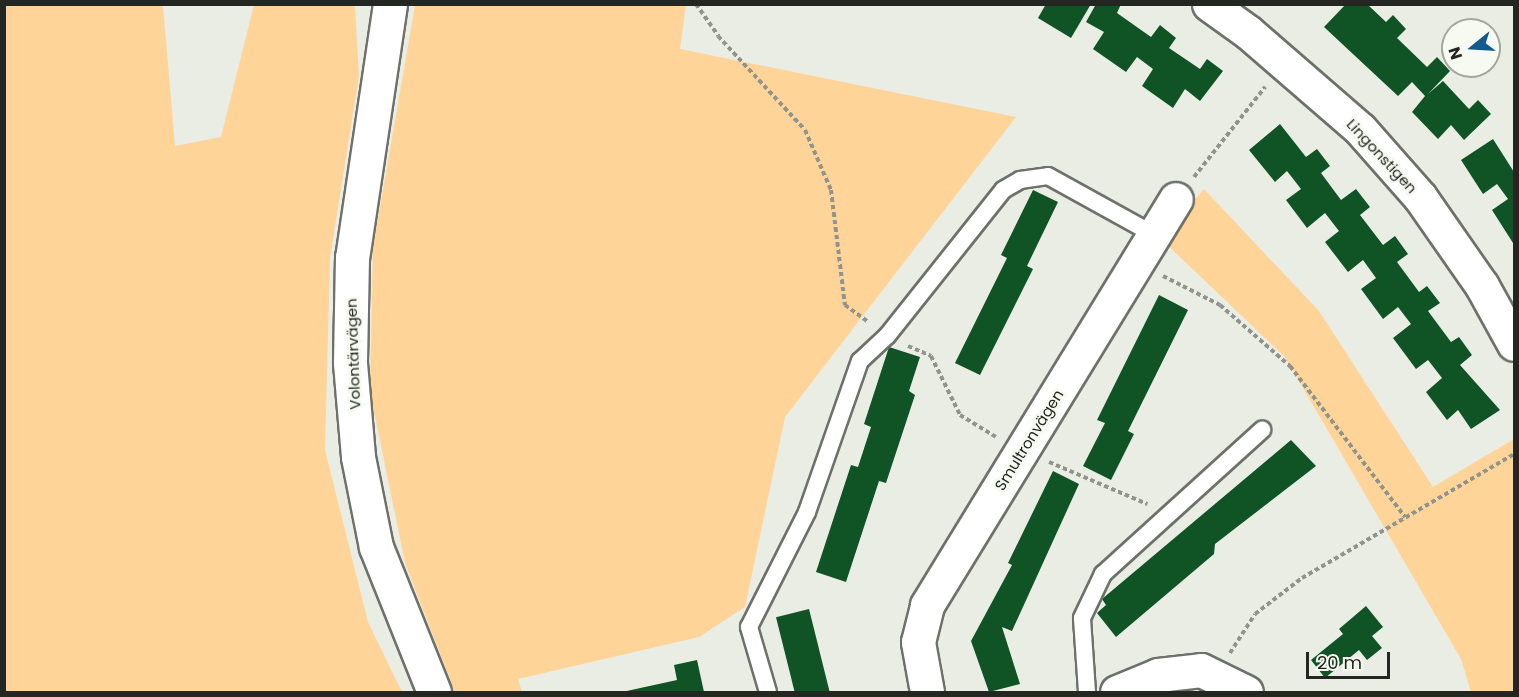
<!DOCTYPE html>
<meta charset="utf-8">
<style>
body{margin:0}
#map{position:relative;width:1519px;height:697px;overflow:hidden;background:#e9ede4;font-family:Poppins,sans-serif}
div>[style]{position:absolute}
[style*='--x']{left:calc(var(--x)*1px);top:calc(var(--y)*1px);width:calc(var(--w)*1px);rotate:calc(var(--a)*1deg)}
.green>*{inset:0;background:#ffd499}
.building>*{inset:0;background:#105324;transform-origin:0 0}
.path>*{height:4px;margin-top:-2px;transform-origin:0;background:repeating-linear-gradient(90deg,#91948d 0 4.5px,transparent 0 7.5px)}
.roads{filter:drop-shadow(2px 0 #6e716a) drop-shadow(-2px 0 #6e716a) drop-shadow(0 2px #6e716a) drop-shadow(0 -2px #6e716a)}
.service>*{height:16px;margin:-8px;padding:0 8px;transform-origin:8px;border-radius:8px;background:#fff}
.minor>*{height:33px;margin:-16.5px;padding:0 16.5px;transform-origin:16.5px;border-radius:16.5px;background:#fff}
span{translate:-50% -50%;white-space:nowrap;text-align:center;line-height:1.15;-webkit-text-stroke:6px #f7faf1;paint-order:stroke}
.street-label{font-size:15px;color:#242622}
.frame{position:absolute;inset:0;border:6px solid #242622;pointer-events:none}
.north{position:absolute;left:1441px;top:18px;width:60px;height:60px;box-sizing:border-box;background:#f7faf1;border:2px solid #a3a59e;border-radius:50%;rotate:252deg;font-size:16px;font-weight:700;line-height:24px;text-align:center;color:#242622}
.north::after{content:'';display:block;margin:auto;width:21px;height:27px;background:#14598e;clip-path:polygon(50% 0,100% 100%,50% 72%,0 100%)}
.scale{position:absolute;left:1306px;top:652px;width:84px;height:27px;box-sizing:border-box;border:3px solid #242622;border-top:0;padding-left:8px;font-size:18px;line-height:21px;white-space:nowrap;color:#242622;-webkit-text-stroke:4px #f7faf1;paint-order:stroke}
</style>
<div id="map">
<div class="green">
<i style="clip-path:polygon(4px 5px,163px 5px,175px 146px,221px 137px,254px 5px,355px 5px,359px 76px,330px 258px,325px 450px,368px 622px,402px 692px,5px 692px)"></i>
<i style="clip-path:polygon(415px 5px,686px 5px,680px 49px,1016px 117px,785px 417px,745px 607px,699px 637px,518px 679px,522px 692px,455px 692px,405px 563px,370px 392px,373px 248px)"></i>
<i style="clip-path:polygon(1204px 189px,1319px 311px,1433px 487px,1514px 439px,1514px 692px,1471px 692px,1461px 659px,1285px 357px,1161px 239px)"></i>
</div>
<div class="building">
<i style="clip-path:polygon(1046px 4px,1091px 4px,1071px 38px,1038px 18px)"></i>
<i style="clip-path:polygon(1096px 4px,1121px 4px,1117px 13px,1151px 37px,1160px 25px,1176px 38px,1169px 48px,1200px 69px,1207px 59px,1223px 71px,1200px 101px,1185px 89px,1173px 108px,1142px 86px,1153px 69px,1137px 57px,1126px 72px,1093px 49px,1104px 32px,1086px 22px)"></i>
<i style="clip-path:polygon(1346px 4px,1367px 4px,1386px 22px,1393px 15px,1406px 29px,1397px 38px,1427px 67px,1437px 57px,1450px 71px,1428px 94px,1443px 81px,1469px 109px,1478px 100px,1491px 114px,1464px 140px,1451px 125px,1438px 139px,1412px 112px,1425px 96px,1412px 82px,1398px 96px,1324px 27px)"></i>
<i style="clip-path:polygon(1280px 124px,1306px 157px,1317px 149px,1330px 166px,1321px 173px,1341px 200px,1356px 189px,1370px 207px,1360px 215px,1383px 245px,1395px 236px,1408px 254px,1397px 262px,1419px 292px,1427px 286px,1440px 303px,1428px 311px,1451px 342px,1459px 337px,1472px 355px,1460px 365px,1500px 410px,1471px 429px,1458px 410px,1447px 420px,1426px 392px,1442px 378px,1428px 360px,1416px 369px,1393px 338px,1411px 324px,1398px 307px,1383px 319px,1361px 289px,1376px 278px,1363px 260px,1348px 272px,1325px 242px,1339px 231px,1325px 213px,1307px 228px,1286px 200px,1301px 189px,1287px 171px,1275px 182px,1249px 150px)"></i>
<i style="clip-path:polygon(1493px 139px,1514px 172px,1513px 243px,1492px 210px,1508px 199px,1497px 184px,1483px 194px,1461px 160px)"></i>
<i style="clip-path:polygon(1033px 190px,1058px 202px,1027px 266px,1033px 269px,980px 375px,955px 363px,1007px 258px,1001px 255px)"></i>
<i style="clip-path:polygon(1159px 295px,1188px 310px,1128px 431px,1134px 434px,1111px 480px,1083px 466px,1105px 423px,1097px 420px)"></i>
<i style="clip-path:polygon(889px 347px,920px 357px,909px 391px,915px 395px,886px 483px,879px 481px,846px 582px,816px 572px,851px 465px,858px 467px,871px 427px,864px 424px)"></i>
<i style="clip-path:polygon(1291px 440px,1316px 466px,1215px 544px,1214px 554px,1116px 637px,1097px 613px,1106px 605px,1102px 599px)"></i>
<i style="clip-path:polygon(1053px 471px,1079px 484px,1012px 631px,1002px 627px,1020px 684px,989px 692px,971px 641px,1012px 565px,1008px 563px)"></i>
<i style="clip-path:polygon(1366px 606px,1383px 627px,1372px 636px,1382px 648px,1367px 660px,1359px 650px,1325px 678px,1311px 660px,1343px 634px,1339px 629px)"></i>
<i style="left:809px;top:609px;width:85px;height:34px;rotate:76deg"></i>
<i style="clip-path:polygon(697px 660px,704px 692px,622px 692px,677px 680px,674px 665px)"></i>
</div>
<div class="path">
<i style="--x:696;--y:4;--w:39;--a:55"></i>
<i style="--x:718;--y:36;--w:128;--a:47.2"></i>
<i style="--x:805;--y:130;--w:65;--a:66.6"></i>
<i style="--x:831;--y:190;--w:116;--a:83.1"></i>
<i style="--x:845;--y:305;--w:29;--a:36"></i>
<i style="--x:1194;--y:177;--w:115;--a:-51.7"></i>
<i style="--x:1163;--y:276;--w:64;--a:27"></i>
<i style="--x:1220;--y:305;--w:93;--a:41.1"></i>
<i style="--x:1290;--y:366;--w:190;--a:52.7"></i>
<i style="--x:908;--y:346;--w:25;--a:23"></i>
<i style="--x:931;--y:356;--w:66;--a:63.8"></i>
<i style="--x:960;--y:415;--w:42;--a:31.4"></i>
<i style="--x:1049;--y:462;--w:107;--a:23.2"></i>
<i style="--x:1230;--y:653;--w:46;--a:-57.3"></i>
<i style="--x:1255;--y:614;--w:59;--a:-37.5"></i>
<i style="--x:1302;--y:578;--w:246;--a:-30.3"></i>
</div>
<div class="roads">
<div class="service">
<i style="--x:768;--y:692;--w:68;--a:-106.3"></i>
<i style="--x:749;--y:627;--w:129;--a:-63.2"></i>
<i style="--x:807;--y:512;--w:160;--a:-70.7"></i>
<i style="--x:860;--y:361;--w:37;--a:-43"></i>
<i style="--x:887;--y:336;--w:186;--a:-51.5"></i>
<i style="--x:1003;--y:190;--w:20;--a:-30"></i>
<i style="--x:1020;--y:180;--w:28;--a:-8"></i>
<i style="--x:1048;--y:176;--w:122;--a:28.9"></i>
<i style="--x:1087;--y:692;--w:74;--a:-93.9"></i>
<i style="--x:1082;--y:618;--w:49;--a:-64.5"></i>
<i style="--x:1103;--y:574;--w:215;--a:-42.2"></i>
</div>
<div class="minor">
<i style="--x:390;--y:4;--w:256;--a:98.5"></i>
<i style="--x:352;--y:257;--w:106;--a:91.1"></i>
<i style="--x:350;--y:363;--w:94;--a:85.1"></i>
<i style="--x:358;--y:457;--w:92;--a:78.7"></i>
<i style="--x:376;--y:547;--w:156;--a:68.2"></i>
<i style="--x:1209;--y:4;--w:48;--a:35.7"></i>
<i style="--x:1248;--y:32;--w:148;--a:40.9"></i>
<i style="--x:1360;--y:129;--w:91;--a:48.6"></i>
<i style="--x:1420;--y:197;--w:108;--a:55.1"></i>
<i style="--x:1482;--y:286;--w:66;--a:61.1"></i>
<i style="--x:927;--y:692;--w:51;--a:-100.2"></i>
<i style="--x:918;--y:642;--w:38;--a:-76"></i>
<i style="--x:927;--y:605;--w:476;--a:-58.5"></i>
<i style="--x:1117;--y:692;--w:44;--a:-22.5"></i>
<i style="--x:1158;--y:675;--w:43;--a:-6.6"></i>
<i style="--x:1201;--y:670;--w:50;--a:26.1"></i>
</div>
</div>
<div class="street-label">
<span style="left:1382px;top:156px;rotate:47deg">Lingonstigen</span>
<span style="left:353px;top:354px;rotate:-92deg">Volontärvägen</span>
<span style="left:1029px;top:440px;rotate:-58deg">Smultronvägen</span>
</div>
<div class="frame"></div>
<div class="north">N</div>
<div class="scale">20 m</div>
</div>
